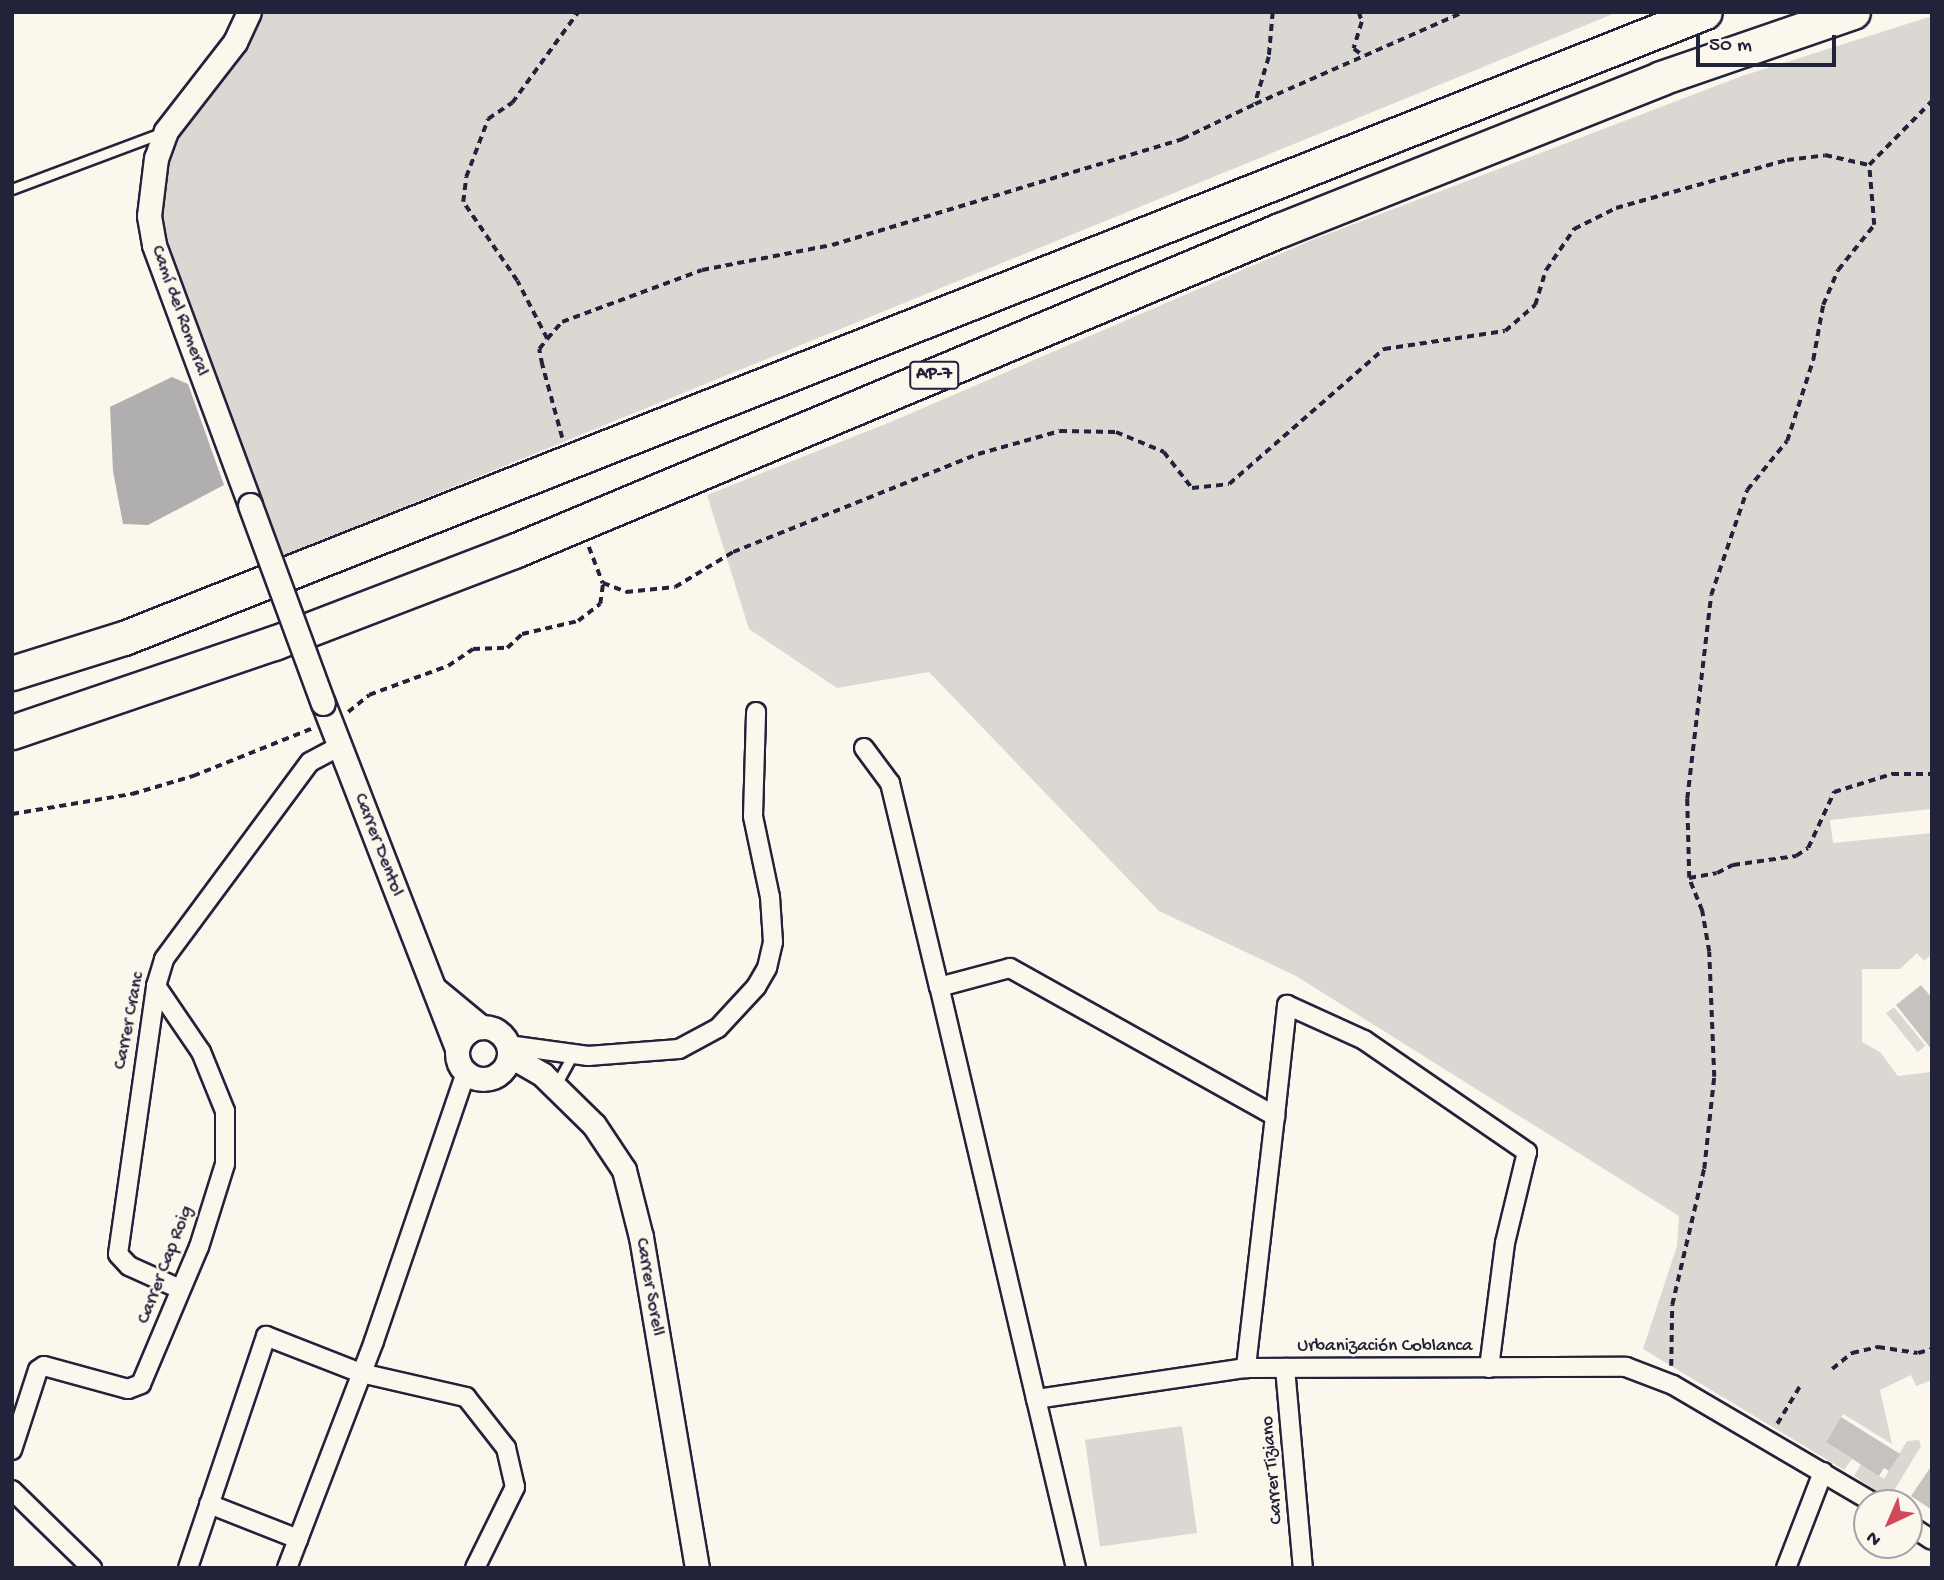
<!DOCTYPE html>
<meta charset="utf-8">
<style>
body{margin:0}
#map{position:relative;width:1944px;height:1580px;overflow:hidden;background:#fbf7ec;font-family:"Gochi Hand",sans-serif}
div>[style]{position:absolute}
[style*='--x']{left:calc(var(--x)*1px);top:calc(var(--y)*1px);width:calc(var(--w)*1px);rotate:calc(var(--a)*1deg)}
.green>*{inset:0;background:#dbd8d3;transform-origin:0 0}
.water>*{inset:0;background:#b1aeb0}
.building>*{inset:0;background:#c6c2c0}
.path>*{height:3.5px;margin-top:-1.75px;transform-origin:0;background:repeating-linear-gradient(90deg,#22223b 0 7px,transparent 0 12px)}
.roads{filter:drop-shadow(2px 0 #22223b) drop-shadow(-2px 0 #22223b) drop-shadow(0 2px #22223b) drop-shadow(0 -2px #22223b)}
.service>*{height:9px;margin:-4.5px;padding:0 4.5px;transform-origin:4.5px;border-radius:4.5px;background:#fbf7ec}
.minor>*{height:18px;margin:-9px;padding:0 9px;transform-origin:9px;border-radius:9px;background:#fbf7ec}
.tertiary>*{height:23px;margin:-11.5px;padding:0 11.5px;transform-origin:11.5px;border-radius:11.5px;background:#fbf7ec}
.tertiary>.ring{margin:-11.5px;padding:0;box-sizing:content-box;background:none;border:23px solid #fbf7ec;border-radius:50%}
.motorway>*{height:33px;margin:-16.5px;padding:0 16.5px;transform-origin:16.5px;border-radius:16.5px;background:#fbf7ec}
.bridges{filter:drop-shadow(2px 0 #22223b) drop-shadow(-2px 0 #22223b) drop-shadow(0 2px #22223b) drop-shadow(0 -2px #22223b)}
.tertiary-bridge>*{height:23px;margin:-11.5px;padding:0 11.5px;transform-origin:11.5px;border-radius:11.5px;background:#fbf7ec}
span{translate:-50% -50%;white-space:nowrap;text-align:center;line-height:1.15;-webkit-text-stroke:5px #fbf7ec;paint-order:stroke}
.shield-label span{padding:2px 5px;background:#fbf7ec;border:2px solid;border-radius:5px;-webkit-text-stroke-width:0}
.shield-label{font-size:18px;color:#22223b;font-weight:700}
.street-label{font-size:19px;color:#22223b}
.frame{position:absolute;inset:0;border:14px solid #22223b;pointer-events:none}
.north{position:absolute;left:1853px;top:1489px;width:70px;height:70px;box-sizing:border-box;background:#fbf7ec;border:2px solid #a4a2a5;border-radius:50%;rotate:224deg;font-size:19px;font-weight:700;line-height:28px;text-align:center;color:#22223b}
.north::after{content:'';display:block;margin:auto;width:24px;height:32px;background:#d1495b;clip-path:polygon(50% 0,100% 100%,50% 72%,0 100%)}
.scale{position:absolute;left:1696px;top:35px;width:140px;height:32px;box-sizing:border-box;border:4px solid #22223b;border-top:0;padding-left:9px;font-size:21px;line-height:24px;white-space:nowrap;color:#22223b;-webkit-text-stroke:5px #fbf7ec;paint-order:stroke}
</style>
<div id="map">
<div class="green">
<i style="clip-path:polygon(260px 12px,1618px 12px,281px 557px,169px 259px,159px 205px,168px 157px,185px 119px,241px 51px)"></i>
<i style="clip-path:polygon(1932px 16px,1932px 809px,1830px 820px,1833px 843px,1932px 833px,1932px 954px,1924px 961px,1917px 953px,1900px 969px,1862px 969px,1862px 1042px,1880px 1052px,1898px 1076px,1932px 1072px,1932px 1380px,1916px 1386px,1911px 1375px,1880px 1390px,1892px 1444px,1843px 1414px,1826px 1442px,1852px 1459px,1844px 1470px,1643px 1349px,1677px 1246px,1679px 1216px,1296px 976px,1159px 911px,929px 672px,837px 688px,749px 629px,707px 495px,893px 421px,1312px 240px,1742px 76px)"></i>
<i style="left:1894px;top:1007px;width:50px;height:10px;rotate:51deg"></i>
<i style="left:1182px;top:1426px;width:108px;height:98px;rotate:82deg"></i>
<i style="clip-path:polygon(1919px 1440px,1921px 1446px,1889px 1499px,1854px 1476px,1861px 1464px,1884px 1479px,1907px 1441px)"></i>
</div>
<div class="water">
<i style="clip-path:polygon(172px 377px,188px 384px,224px 485px,148px 525px,123px 524px,113px 471px,110px 407px)"></i>
</div>
<div class="building">
<i style="clip-path:polygon(1921px 985px,1932px 998px,1932px 1050px,1896px 1005px)"></i>
<i style="clip-path:polygon(1841px 1417px,1900px 1454px,1889px 1471px,1884px 1468px,1879px 1476px,1826px 1442px)"></i>
<i style="clip-path:polygon(1932px 1465px,1932px 1510px,1911px 1496px)"></i>
</div>
<div class="path">
<i style="--x:1273;--y:12;--w:45;--a:95.1"></i>
<i style="--x:1269;--y:57;--w:49;--a:106.6"></i>
<i style="--x:1255;--y:104;--w:228;--a:-23.8"></i>
<i style="--x:1359;--y:12;--w:10;--a:73"></i>
<i style="--x:1362;--y:22;--w:28;--a:107"></i>
<i style="--x:1354;--y:49;--w:12;--a:35"></i>
<i style="--x:547;--y:339;--w:23;--a:-49"></i>
<i style="--x:562;--y:322;--w:149;--a:-20.4"></i>
<i style="--x:702;--y:270;--w:132;--a:-10.9"></i>
<i style="--x:832;--y:245;--w:366;--a:-16.8"></i>
<i style="--x:1182;--y:139;--w:81;--a:-25.6"></i>
<i style="--x:562;--y:438;--w:76;--a:-105.3"></i>
<i style="--x:542;--y:365;--w:16;--a:-101"></i>
<i style="--x:539;--y:349;--w:13;--a:-51"></i>
<i style="--x:547;--y:339;--w:65;--a:-117.3"></i>
<i style="--x:517;--y:281;--w:96;--a:-124.4"></i>
<i style="--x:463;--y:202;--w:25;--a:-83"></i>
<i style="--x:466;--y:177;--w:62;--a:-69.2"></i>
<i style="--x:488;--y:119;--w:29;--a:-34"></i>
<i style="--x:512;--y:103;--w:112;--a:-54"></i>
<i style="--x:589;--y:547;--w:39;--a:69"></i>
<i style="--x:348;--y:712;--w:27;--a:-39"></i>
<i style="--x:369;--y:695;--w:84;--a:-20.2"></i>
<i style="--x:448;--y:666;--w:30;--a:-34"></i>
<i style="--x:473;--y:649;--w:34;--a:-2"></i>
<i style="--x:507;--y:648;--w:21;--a:-43"></i>
<i style="--x:522;--y:634;--w:57;--a:-13.1"></i>
<i style="--x:578;--y:621;--w:28;--a:-38"></i>
<i style="--x:600;--y:604;--w:21;--a:-82"></i>
<i style="--x:603;--y:583;--w:25;--a:21"></i>
<i style="--x:626;--y:592;--w:49;--a:-5.8"></i>
<i style="--x:675;--y:587;--w:68;--a:-31.1"></i>
<i style="--x:733;--y:552;--w:264;--a:-21.8"></i>
<i style="--x:978;--y:454;--w:85;--a:-15.7"></i>
<i style="--x:1060;--y:431;--w:56;--a:1"></i>
<i style="--x:1116;--y:432;--w:52;--a:22.6"></i>
<i style="--x:1164;--y:452;--w:46;--a:52.1"></i>
<i style="--x:1192;--y:488;--w:37;--a:-6"></i>
<i style="--x:1229;--y:484;--w:206;--a:-41.1"></i>
<i style="--x:1384;--y:349;--w:122;--a:-8.5"></i>
<i style="--x:1505;--y:331;--w:40;--a:-41"></i>
<i style="--x:1535;--y:305;--w:37;--a:-73"></i>
<i style="--x:1546;--y:270;--w:50;--a:-55.7"></i>
<i style="--x:1574;--y:229;--w:47;--a:-26.6"></i>
<i style="--x:1616;--y:208;--w:178;--a:-15.7"></i>
<i style="--x:1787;--y:160;--w:38;--a:-7"></i>
<i style="--x:1825;--y:155;--w:45;--a:12.8"></i>
<i style="--x:12;--y:814;--w:122;--a:-9.5"></i>
<i style="--x:132;--y:794;--w:64;--a:-16.4"></i>
<i style="--x:193;--y:776;--w:129;--a:-21.8"></i>
<i style="--x:1689;--y:878;--w:28;--a:-10"></i>
<i style="--x:1717;--y:873;--w:18;--a:-27"></i>
<i style="--x:1733;--y:865;--w:64;--a:-8.1"></i>
<i style="--x:1796;--y:856;--w:14;--a:-34"></i>
<i style="--x:1808;--y:848;--w:62;--a:-65.1"></i>
<i style="--x:1834;--y:792;--w:61;--a:-17.2"></i>
<i style="--x:1892;--y:774;--w:40;--a:0"></i>
<i style="--x:1671;--y:1366;--w:61;--a:-89.1"></i>
<i style="--x:1672;--y:1305;--w:140;--a:-76.8"></i>
<i style="--x:1704;--y:1169;--w:93;--a:-83.8"></i>
<i style="--x:1714;--y:1077;--w:125;--a:-92.3"></i>
<i style="--x:1709;--y:952;--w:42;--a:-99.7"></i>
<i style="--x:1702;--y:911;--w:35;--a:-112"></i>
<i style="--x:1689;--y:878;--w:79;--a:-91.5"></i>
<i style="--x:1687;--y:799;--w:205;--a:-83.3"></i>
<i style="--x:1711;--y:595;--w:111;--a:-71.1"></i>
<i style="--x:1747;--y:490;--w:63;--a:-50.8"></i>
<i style="--x:1787;--y:441;--w:85;--a:-72.2"></i>
<i style="--x:1813;--y:360;--w:56;--a:-79.7"></i>
<i style="--x:1823;--y:305;--w:38;--a:-67"></i>
<i style="--x:1838;--y:270;--w:58;--a:-51.3"></i>
<i style="--x:1874;--y:225;--w:60;--a:-94.8"></i>
<i style="--x:1869;--y:165;--w:90;--a:-45.5"></i>
<i style="--x:1832;--y:1369;--w:26;--a:-39"></i>
<i style="--x:1852;--y:1353;--w:27;--a:-13"></i>
<i style="--x:1878;--y:1347;--w:40;--a:8.5"></i>
<i style="--x:1918;--y:1353;--w:15;--a:-16"></i>
<i style="--x:1777;--y:1424;--w:44;--a:-58.8"></i>
</div>
<div class="roads">
<div class="service">
<i style="--x:12;--y:189;--w:159;--a:-20.6"></i>
<i style="--x:557;--y:1083;--w:33;--a:-61"></i>
</div>
<div class="minor">
<i style="--x:864;--y:748;--w:44;--a:53.4"></i>
<i style="--x:890;--y:783;--w:210;--a:76.5"></i>
<i style="--x:508;--y:1045;--w:81;--a:7.8"></i>
<i style="--x:588;--y:1056;--w:91;--a:-4.4"></i>
<i style="--x:679;--y:1049;--w:44;--a:-28.3"></i>
<i style="--x:718;--y:1028;--w:56;--a:-47.2"></i>
<i style="--x:756;--y:987;--w:22;--a:-60"></i>
<i style="--x:767;--y:968;--w:27;--a:-77"></i>
<i style="--x:773;--y:942;--w:45;--a:-93.8"></i>
<i style="--x:770;--y:897;--w:83;--a:-101.9"></i>
<i style="--x:753;--y:816;--w:104;--a:-88.3"></i>
<i style="--x:1275;--y:1116;--w:112;--a:-83.8"></i>
<i style="--x:1287;--y:1005;--w:85;--a:24.4"></i>
<i style="--x:1364;--y:1040;--w:198;--a:34.5"></i>
<i style="--x:1527;--y:1152;--w:94;--a:103.6"></i>
<i style="--x:1505;--y:1243;--w:126;--a:97.3"></i>
<i style="--x:180;--y:1289;--w:56;--a:-155.7"></i>
<i style="--x:129;--y:1266;--w:16;--a:-133"></i>
<i style="--x:118;--y:1254;--w:271;--a:-81.9"></i>
<i style="--x:156;--y:986;--w:28;--a:-73"></i>
<i style="--x:164;--y:959;--w:245;--a:-53.5"></i>
<i style="--x:310;--y:762;--w:34;--a:-28"></i>
<i style="--x:1285;--y:1368;--w:201;--a:84.9"></i>
<i style="--x:1036;--y:1399;--w:423;--a:-103.2"></i>
<i style="--x:939;--y:987;--w:73;--a:-15"></i>
<i style="--x:1010;--y:968;--w:304;--a:29.2"></i>
<i style="--x:1275;--y:1116;--w:254;--a:96.6"></i>
<i style="--x:12;--y:1450;--w:84;--a:-72"></i>
<i style="--x:38;--y:1370;--w:7;--a:-34"></i>
<i style="--x:44;--y:1366;--w:87;--a:15.3"></i>
<i style="--x:128;--y:1389;--w:14;--a:-21"></i>
<i style="--x:141;--y:1384;--w:149;--a:-67.1"></i>
<i style="--x:199;--y:1247;--w:87;--a:-72.6"></i>
<i style="--x:225;--y:1164;--w:53;--a:-90"></i>
<i style="--x:225;--y:1111;--w:64;--a:-112.1"></i>
<i style="--x:201;--y:1052;--w:80;--a:-124.3"></i>
<i style="--x:12;--y:1490;--w:112;--a:44.3"></i>
<i style="--x:209;--y:1504;--w:96;--a:21.5"></i>
<i style="--x:1909;--y:1525;--w:27;--a:33"></i>
<i style="--x:188;--y:1568;--w:245;--a:-71.4"></i>
<i style="--x:266;--y:1336;--w:102;--a:21.3"></i>
<i style="--x:361;--y:1373;--w:108;--a:12.9"></i>
<i style="--x:466;--y:1397;--w:65;--a:51.9"></i>
<i style="--x:506;--y:1448;--w:40;--a:77"></i>
<i style="--x:515;--y:1487;--w:90;--a:116.3"></i>
<i style="--x:287;--y:1568;--w:243;--a:-69"></i>
<i style="--x:374;--y:1341;--w:284;--a:-71.1"></i>
<i style="--x:1076;--y:1568;--w:174;--a:-103.3"></i>
<i style="--x:1036;--y:1399;--w:212;--a:-8.4"></i>
<i style="--x:1246;--y:1368;--w:380;--a:-0.2"></i>
<i style="--x:1626;--y:1367;--w:50;--a:21"></i>
<i style="--x:1673;--y:1385;--w:233;--a:30.4"></i>
<i style="--x:1786;--y:1568;--w:103;--a:-68.9"></i>
</div>
<div class="tertiary">
<i style="--x:249;--y:12;--w:33;--a:115"></i>
<i style="--x:235;--y:42;--w:113;--a:127.8"></i>
<i style="--x:166;--y:131;--w:29;--a:110"></i>
<i style="--x:156;--y:158;--w:58;--a:96.9"></i>
<i style="--x:149;--y:216;--w:29;--a:80"></i>
<i style="--x:154;--y:245;--w:277;--a:69.7"></i>
<i style="--x:323;--y:703;--w:371;--a:68.8"></i>
<i style="--x:435;--y:989;--w:60;--a:39.6"></i>
<i class="ring" style="left:457px;top:1027px;width:29px;height:29px"></i>
<i style="--x:509;--y:1055;--w:39;--a:30"></i>
<i style="--x:543;--y:1075;--w:71;--a:44.4"></i>
<i style="--x:594;--y:1125;--w:54;--a:56.3"></i>
<i style="--x:624;--y:1170;--w:69;--a:75.8"></i>
<i style="--x:641;--y:1237;--w:336;--a:80.4"></i>
</div>
<div class="motorway">
<i style="--x:12;--y:673;--w:117;--a:-17.4"></i>
<i style="--x:124;--y:638;--w:1700;--a:-21.6"></i>
<i style="--x:12;--y:732;--w:277;--a:-18.8"></i>
<i style="--x:274;--y:643;--w:257;--a:-21"></i>
<i style="--x:514;--y:551;--w:831;--a:-22.74"></i>
<i style="--x:1280;--y:230;--w:410;--a:-21.7"></i>
<i style="--x:1661;--y:78;--w:203;--a:-19"></i>
</div>
</div>
<div class="bridges">
<div class="tertiary-bridge">
<i style="--x:250;--y:505;--w:211;--a:69.8"></i>
</div>
</div>
<div class="shield-label">
<span style="left:934px;top:375px">AP-7</span>
</div>
<div class="street-label">
<span style="left:179px;top:311px;rotate:70deg">Camí del Romeral</span>
<span style="left:378px;top:845px;rotate:69deg">Carrer Dentol</span>
<span style="left:130px;top:1021px;rotate:-79deg">Carrer Cranc</span>
<span style="left:166px;top:1265px;rotate:-69deg">Carrer Cap Roig</span>
<span style="left:649px;top:1287px;rotate:80deg">Carrer Sorell</span>
<span style="left:1385px;top:1347px">Urbanización Coblanca</span>
<span style="left:1273px;top:1470px;rotate:-95deg">Carrer Tiziano</span>
</div>
<div class="frame"></div>
<div class="north">N</div>
<div class="scale">50 m</div>
</div>
